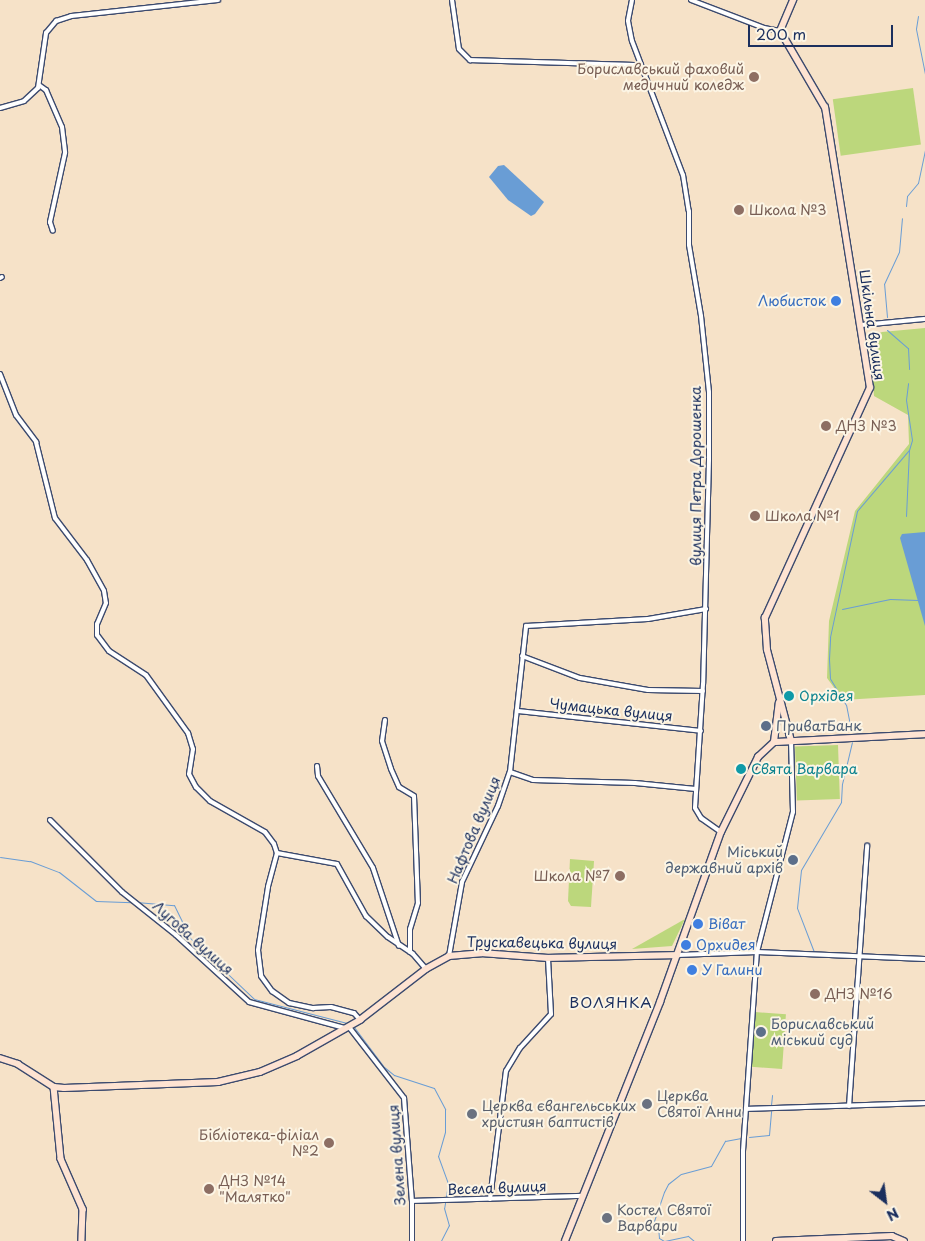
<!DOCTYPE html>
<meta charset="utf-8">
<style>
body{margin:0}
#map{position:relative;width:925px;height:1241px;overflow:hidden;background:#f6e2c8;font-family:"Playpen Sans",sans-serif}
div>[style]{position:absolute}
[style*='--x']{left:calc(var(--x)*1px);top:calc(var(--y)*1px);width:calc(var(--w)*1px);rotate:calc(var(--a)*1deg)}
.green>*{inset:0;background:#bcd77c;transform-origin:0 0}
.water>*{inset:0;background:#699dd5}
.stream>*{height:1px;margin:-0.5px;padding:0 0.5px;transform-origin:0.5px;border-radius:0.5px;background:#699dd5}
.roads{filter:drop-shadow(1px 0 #3c4a6e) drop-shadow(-1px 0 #3c4a6e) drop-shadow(0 1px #3c4a6e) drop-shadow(0 -1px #3c4a6e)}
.street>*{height:4px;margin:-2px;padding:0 2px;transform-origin:2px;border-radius:2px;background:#fff}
.secondary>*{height:5.5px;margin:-2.75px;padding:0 2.75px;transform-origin:2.75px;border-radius:2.75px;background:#fee3d2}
.dots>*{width:14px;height:14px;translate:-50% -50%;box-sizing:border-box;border:2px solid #fcf5e5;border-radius:50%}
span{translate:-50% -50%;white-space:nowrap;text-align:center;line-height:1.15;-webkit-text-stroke:4px #fcf5e5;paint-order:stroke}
.education-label{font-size:14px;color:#785e54}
.right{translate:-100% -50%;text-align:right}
.left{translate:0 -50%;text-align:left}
.shop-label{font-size:14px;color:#366cbe}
.street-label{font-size:14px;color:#1b2f5e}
.culture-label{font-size:14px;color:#0d838f}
.service-label{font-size:14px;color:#4e5e75}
.worship-label{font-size:14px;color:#5b616d}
.neighbourhood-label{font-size:15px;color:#1b2f5e;letter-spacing:1px}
.north{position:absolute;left:860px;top:1176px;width:50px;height:50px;-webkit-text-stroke:4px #fcf5e5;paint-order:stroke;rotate:150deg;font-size:14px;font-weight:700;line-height:20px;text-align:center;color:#1b2f5e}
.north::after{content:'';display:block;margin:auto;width:18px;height:22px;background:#1b2f5e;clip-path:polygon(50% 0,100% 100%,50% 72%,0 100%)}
.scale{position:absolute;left:748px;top:25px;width:145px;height:22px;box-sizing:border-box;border:2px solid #1b2f5e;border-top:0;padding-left:6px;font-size:15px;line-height:18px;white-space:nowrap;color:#1b2f5e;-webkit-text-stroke:4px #fcf5e5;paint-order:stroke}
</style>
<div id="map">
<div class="green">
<i style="left:913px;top:88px;width:57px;height:81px;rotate:82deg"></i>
<i style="clip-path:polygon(925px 328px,925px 695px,843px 700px,827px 678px,829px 621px,855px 511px,909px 444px,908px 415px,874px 396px,870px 337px,882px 332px)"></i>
<i style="left:838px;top:745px;width:54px;height:43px;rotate:88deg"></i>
<i style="clip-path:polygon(570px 859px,594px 861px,591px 907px,571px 906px,568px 901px)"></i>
<i style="clip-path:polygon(685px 919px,672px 946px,632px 949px)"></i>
<i style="left:755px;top:1012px;width:31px;height:55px;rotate:4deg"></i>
</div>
<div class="water">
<i style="clip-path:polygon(504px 165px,544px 202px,535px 214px,531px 216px,508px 200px,489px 177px,498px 166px)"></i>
<i style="clip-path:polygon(925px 532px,925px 626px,900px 538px,902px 534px)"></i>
</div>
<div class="stream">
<i style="--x:918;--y:16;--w:13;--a:99"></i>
<i style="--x:916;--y:29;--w:46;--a:78.7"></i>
<i style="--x:906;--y:206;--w:10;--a:-84"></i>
<i style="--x:907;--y:196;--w:17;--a:-50"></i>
<i style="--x:918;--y:183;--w:34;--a:-78"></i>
<i style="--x:887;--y:317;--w:33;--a:-95"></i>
<i style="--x:884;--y:284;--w:35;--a:-65"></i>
<i style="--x:899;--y:252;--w:34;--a:-85"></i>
<i style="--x:887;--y:330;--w:28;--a:41"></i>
<i style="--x:908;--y:348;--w:21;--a:87"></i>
<i style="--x:906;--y:516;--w:66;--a:-87.4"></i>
<i style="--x:909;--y:450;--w:10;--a:-73"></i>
<i style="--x:912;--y:440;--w:40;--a:-98.5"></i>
<i style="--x:906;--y:400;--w:17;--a:-83"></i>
<i style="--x:842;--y:609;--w:49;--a:-11.8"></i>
<i style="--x:890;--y:599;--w:28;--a:2"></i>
<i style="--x:850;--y:725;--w:20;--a:-101"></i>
<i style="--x:846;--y:705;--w:31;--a:-121"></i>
<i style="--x:830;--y:678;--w:19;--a:-93"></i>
<i style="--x:829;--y:659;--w:22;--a:-87"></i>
<i style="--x:830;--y:637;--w:129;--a:-77.9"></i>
<i style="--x:857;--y:511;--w:80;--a:-49.6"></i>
<i style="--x:0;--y:857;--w:30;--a:8"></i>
<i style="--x:30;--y:861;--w:31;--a:21"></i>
<i style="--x:59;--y:872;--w:47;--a:38.1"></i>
<i style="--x:96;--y:901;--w:36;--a:2"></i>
<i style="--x:136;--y:902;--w:38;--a:5"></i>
<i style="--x:174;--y:905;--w:37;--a:64"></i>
<i style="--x:190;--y:938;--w:88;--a:43.6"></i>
<i style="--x:254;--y:999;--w:100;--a:14.5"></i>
<i style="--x:814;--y:952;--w:47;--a:-111.1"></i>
<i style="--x:797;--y:908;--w:38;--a:-84"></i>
<i style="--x:801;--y:870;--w:79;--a:-59.5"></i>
<i style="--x:841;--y:802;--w:18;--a:-87"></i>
<i style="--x:842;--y:784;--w:43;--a:-76.6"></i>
<i style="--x:354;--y:1027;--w:50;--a:53.1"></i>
<i style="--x:384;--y:1067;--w:13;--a:39"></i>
<i style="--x:394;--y:1075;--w:42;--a:18"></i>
<i style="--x:434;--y:1088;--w:24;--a:62"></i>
<i style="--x:445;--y:1109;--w:23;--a:90"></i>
<i style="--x:445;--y:1132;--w:25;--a:106"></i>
<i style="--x:438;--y:1156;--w:30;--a:70"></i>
<i style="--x:448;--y:1184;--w:24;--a:99"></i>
<i style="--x:444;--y:1208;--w:18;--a:74"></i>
<i style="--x:449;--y:1225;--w:18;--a:117"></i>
<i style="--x:771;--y:1105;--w:10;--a:-84"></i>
<i style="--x:749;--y:1137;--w:20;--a:-6"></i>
<i style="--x:769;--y:1135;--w:24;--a:-85"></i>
<i style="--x:694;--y:1241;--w:8;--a:-140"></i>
<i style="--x:688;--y:1236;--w:25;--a:168"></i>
<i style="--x:664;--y:1241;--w:6;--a:-149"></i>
<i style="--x:659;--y:1238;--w:12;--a:-95"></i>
<i style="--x:658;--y:1226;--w:6;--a:-129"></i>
<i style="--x:654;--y:1221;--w:31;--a:-71"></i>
<i style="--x:664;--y:1192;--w:9;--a:-63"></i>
<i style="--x:668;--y:1184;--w:16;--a:-38"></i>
<i style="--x:681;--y:1174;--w:31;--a:-15"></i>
<i style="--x:711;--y:1166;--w:29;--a:-61"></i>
<i style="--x:725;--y:1141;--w:15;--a:-11"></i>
</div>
<div class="roads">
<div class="street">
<i style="--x:452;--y:0;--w:49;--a:81.9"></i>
<i style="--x:459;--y:49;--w:16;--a:45"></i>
<i style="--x:470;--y:60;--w:171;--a:1.7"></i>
<i style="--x:632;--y:0;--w:21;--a:101"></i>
<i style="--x:628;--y:21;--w:20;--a:79"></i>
<i style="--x:632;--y:41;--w:143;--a:69.2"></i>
<i style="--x:683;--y:175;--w:36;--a:81"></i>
<i style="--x:689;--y:211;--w:34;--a:90"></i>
<i style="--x:689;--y:245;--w:72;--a:80.4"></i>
<i style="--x:701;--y:316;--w:76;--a:84"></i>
<i style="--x:709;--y:392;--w:68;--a:90"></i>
<i style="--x:709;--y:460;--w:224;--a:91.5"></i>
<i style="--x:703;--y:684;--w:124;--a:93.7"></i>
<i style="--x:695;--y:808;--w:12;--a:59"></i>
<i style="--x:701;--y:818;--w:24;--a:35"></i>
<i style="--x:691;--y:0;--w:78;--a:21"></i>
<i style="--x:764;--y:28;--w:16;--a:11"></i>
<i style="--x:39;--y:85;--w:9;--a:36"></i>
<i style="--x:46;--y:90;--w:40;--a:66.6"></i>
<i style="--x:62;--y:127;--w:26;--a:83"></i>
<i style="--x:65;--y:153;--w:71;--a:102.3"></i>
<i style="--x:50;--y:222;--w:9;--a:72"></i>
<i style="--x:0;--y:108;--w:25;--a:-16"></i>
<i style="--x:24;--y:101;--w:19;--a:-43"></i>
<i style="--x:38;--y:88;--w:56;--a:-81.7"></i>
<i style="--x:46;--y:33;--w:16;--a:-50"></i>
<i style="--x:56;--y:21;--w:16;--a:-18"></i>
<i style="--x:71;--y:16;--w:148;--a:-6.2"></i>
<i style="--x:0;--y:278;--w:2;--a:-27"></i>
<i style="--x:861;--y:325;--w:64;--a:-5.4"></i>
<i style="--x:0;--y:374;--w:44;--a:68.7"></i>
<i style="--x:16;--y:415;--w:34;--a:53"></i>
<i style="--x:36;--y:442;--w:78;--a:76"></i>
<i style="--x:55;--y:518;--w:53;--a:52.7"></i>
<i style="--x:87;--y:560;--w:35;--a:61"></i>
<i style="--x:104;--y:591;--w:12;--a:81"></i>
<i style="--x:106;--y:603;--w:23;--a:113"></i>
<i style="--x:97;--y:624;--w:11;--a:90"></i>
<i style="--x:97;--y:635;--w:20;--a:53"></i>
<i style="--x:109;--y:651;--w:44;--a:33"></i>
<i style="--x:146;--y:675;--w:72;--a:54.1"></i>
<i style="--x:188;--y:733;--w:17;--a:73"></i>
<i style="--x:193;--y:749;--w:25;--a:99"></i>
<i style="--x:189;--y:774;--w:15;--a:62"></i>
<i style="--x:196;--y:787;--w:20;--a:45"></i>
<i style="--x:210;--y:801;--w:63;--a:29.4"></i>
<i style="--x:265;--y:832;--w:15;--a:53"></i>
<i style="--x:274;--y:844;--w:9;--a:72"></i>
<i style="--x:277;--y:853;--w:35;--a:105"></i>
<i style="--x:268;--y:887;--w:64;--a:99"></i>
<i style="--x:258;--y:950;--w:26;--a:83"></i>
<i style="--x:261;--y:976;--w:19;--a:54"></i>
<i style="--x:272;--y:991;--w:21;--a:35"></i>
<i style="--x:289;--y:1003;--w:25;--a:12"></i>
<i style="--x:313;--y:1008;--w:18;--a:-3"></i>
<i style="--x:331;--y:1007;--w:24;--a:15"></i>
<i style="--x:354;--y:1013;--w:9;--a:49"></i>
<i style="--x:522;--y:656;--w:62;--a:20.8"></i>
<i style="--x:580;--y:678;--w:69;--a:10"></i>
<i style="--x:648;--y:690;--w:55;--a:1"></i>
<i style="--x:518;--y:711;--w:184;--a:6.2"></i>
<i style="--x:385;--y:720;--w:21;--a:98"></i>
<i style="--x:382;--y:741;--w:29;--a:72"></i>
<i style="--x:391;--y:769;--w:20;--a:66"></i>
<i style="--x:399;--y:787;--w:17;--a:31"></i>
<i style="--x:414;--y:796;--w:107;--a:87.9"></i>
<i style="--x:418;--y:903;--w:27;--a:107"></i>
<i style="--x:410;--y:929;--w:23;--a:90"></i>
<i style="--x:317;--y:766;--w:10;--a:84"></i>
<i style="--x:318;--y:776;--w:107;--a:59.1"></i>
<i style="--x:373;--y:868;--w:82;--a:71.6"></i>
<i style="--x:510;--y:772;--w:24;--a:19"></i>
<i style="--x:533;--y:780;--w:102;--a:1.7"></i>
<i style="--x:635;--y:783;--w:61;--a:5.6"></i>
<i style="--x:50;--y:820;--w:102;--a:45"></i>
<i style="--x:122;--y:892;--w:69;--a:38.5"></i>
<i style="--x:176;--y:935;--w:99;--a:42.5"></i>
<i style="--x:249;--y:1002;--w:99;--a:15.2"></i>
<i style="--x:277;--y:853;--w:61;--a:10.4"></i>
<i style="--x:337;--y:864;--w:60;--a:60.9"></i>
<i style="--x:366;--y:916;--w:30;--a:44"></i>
<i style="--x:388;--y:937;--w:30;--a:34"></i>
<i style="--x:413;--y:954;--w:20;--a:49"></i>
<i style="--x:677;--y:955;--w:80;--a:-2.1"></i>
<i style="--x:757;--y:952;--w:168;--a:2.4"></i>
<i style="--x:449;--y:956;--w:75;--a:-80"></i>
<i style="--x:462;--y:882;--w:84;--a:-64.7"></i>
<i style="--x:498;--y:806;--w:36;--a:-71"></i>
<i style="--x:510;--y:772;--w:147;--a:-83.7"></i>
<i style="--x:526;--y:626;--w:122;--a:-3.3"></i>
<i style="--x:648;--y:619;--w:59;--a:-9.8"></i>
<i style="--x:349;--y:1027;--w:90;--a:52.2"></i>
<i style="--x:404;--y:1098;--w:103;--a:85.6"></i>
<i style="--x:412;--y:1201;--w:40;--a:90"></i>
<i style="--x:849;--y:1106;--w:261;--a:-86"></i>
<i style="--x:746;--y:1109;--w:179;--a:-1.9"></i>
<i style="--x:490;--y:1199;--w:129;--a:-82.9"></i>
<i style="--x:506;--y:1071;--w:27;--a:-59"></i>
<i style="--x:520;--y:1048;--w:46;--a:-47.6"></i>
<i style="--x:551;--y:1014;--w:56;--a:-93.1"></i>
<i style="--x:412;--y:1201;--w:171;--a:-1.7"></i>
<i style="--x:743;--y:1241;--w:90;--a:-90"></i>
<i style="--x:743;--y:1151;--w:199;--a:-86"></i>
<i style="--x:757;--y:952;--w:145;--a:-75.6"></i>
<i style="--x:793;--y:812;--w:71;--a:-91.6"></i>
</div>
<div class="secondary">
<i style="--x:791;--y:741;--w:94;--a:-104.8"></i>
<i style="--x:767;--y:650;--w:32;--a:-94"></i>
<i style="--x:765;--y:618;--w:253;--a:-65.5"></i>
<i style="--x:870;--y:388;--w:284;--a:-99.1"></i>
<i style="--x:825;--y:108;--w:89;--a:-120.3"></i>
<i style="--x:780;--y:31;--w:34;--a:-67"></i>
<i style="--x:774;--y:742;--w:39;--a:-83"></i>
<i style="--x:0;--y:1058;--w:19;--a:18"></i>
<i style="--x:18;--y:1064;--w:43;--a:32.6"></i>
<i style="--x:54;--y:1087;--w:10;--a:6"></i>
<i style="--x:64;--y:1088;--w:154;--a:-2.2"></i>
<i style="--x:218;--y:1082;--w:43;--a:-13.4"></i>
<i style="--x:260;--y:1072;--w:40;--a:-23.4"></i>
<i style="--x:297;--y:1056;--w:73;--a:-29.7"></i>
<i style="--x:360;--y:1020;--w:83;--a:-37.7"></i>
<i style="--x:426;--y:969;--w:26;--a:-29"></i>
<i style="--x:449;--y:956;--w:32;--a:-5"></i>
<i style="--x:481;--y:953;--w:67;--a:4.3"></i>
<i style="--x:548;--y:958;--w:129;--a:-1.3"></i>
<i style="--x:54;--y:1087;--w:72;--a:84.4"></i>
<i style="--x:61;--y:1159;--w:55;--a:66.3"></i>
<i style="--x:83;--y:1209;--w:32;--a:92"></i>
<i style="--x:565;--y:1241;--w:257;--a:-68.3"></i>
<i style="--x:660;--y:1002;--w:181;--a:-70.3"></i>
<i style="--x:721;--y:832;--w:84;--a:-63.7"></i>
<i style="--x:758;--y:757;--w:22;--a:-43"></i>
<i style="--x:774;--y:742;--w:151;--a:-3"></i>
<i style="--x:776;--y:1241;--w:116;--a:-2.5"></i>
<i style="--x:892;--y:1236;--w:13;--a:23"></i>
</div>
</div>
<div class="dots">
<i style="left:754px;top:77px;background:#8d6e63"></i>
<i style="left:739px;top:210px;background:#8d6e63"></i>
<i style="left:836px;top:301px;background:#3f7fe0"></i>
<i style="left:826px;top:426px;background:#8d6e63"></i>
<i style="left:755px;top:516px;background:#8d6e63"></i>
<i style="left:789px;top:696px;background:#0f9aa8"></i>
<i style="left:766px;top:726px;background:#5c6f8a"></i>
<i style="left:741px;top:769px;background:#0f9aa8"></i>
<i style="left:793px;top:860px;background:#5c6f8a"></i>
<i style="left:620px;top:876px;background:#8d6e63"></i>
<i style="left:698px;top:924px;background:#3f7fe0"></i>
<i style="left:686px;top:945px;background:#3f7fe0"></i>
<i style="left:692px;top:970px;background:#3f7fe0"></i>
<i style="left:815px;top:994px;background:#8d6e63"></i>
<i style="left:761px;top:1032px;background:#5c6f8a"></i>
<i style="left:647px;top:1104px;background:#6b7280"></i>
<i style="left:472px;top:1114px;background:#6b7280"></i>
<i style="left:329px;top:1143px;background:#8d6e63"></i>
<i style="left:209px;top:1189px;background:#8d6e63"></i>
<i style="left:607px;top:1218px;background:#6b7280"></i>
</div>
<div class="education-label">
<span class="right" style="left:744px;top:77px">Бориславський фаховий<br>медичний коледж</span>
<span class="left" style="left:749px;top:210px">Школа №3</span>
<span class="left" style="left:836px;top:426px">ДНЗ №3</span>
<span class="left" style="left:765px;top:516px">Школа №1</span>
<span class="right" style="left:610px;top:876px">Школа №7</span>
<span class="left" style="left:825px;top:994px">ДНЗ №16</span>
<span class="right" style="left:319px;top:1143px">Бібліотека-філіал<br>№2</span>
<span class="left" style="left:219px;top:1189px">ДНЗ №14<br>"Малятко"</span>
</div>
<div class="shop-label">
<span class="right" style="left:826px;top:301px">Любисток</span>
<span class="left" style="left:708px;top:924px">Віват</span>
<span class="left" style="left:696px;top:945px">Орхидея</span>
<span class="left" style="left:702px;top:970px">У Галини</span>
</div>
<div class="street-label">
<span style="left:872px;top:325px;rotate:82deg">Шкільна вулиця</span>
<span style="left:696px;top:476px;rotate:-90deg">вулиця Петра Дорошенка</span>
<span style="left:611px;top:710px;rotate:6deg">Чумацька вулиця</span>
<span style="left:474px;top:830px;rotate:-67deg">Нафтова вулиця</span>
<span style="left:193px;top:938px;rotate:42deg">Лугова вулиця</span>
<span style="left:542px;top:943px;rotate:1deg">Трускавецька вулиця</span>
<span style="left:397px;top:1155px;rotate:-94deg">Зелена вулиця</span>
<span style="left:497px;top:1188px;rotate:-2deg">Весела вулиця</span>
</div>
<div class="culture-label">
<span class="left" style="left:799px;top:696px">Орхідея</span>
<span class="left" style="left:751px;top:769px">Свята Варвара</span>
</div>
<div class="service-label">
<span class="left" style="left:776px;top:726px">ПриватБанк</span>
<span class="right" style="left:783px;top:860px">Міський<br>державний архів</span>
<span class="left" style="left:771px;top:1032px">Бориславський<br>міський суд</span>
</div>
<div class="worship-label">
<span class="left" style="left:657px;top:1104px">Церква<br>Святої Анни</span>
<span class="left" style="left:482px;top:1114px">Церква євангельських<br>християн баптистів</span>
<span class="left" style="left:617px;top:1218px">Костел Святої<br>Варвари</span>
</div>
<div class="neighbourhood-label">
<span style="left:611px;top:1002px">ВОЛЯНКА</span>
</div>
<div class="north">N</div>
<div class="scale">200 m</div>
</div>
